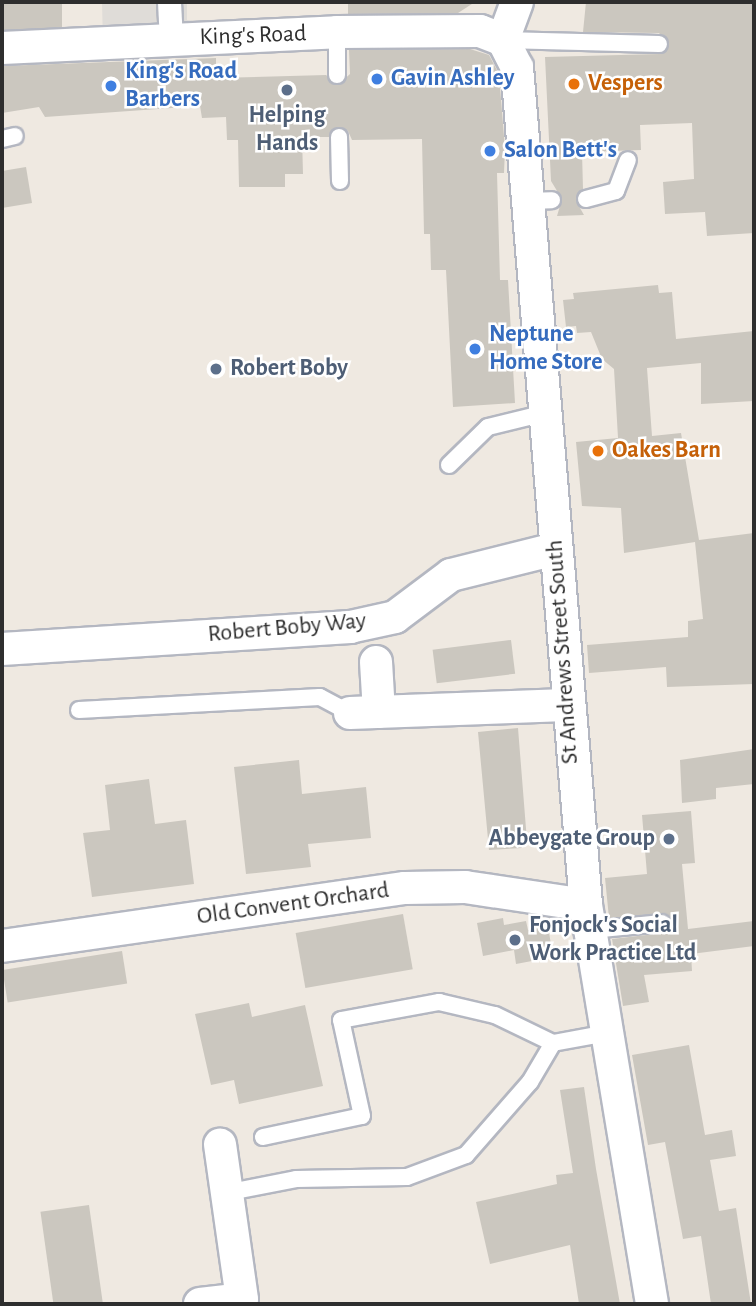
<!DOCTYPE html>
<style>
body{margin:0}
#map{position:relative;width:756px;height:1306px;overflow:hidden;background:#efe9e1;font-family:"Alegreya Sans",sans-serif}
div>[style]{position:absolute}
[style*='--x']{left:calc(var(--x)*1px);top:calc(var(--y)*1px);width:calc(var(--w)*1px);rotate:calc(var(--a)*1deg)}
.plaza>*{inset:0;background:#dfdcd8}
.building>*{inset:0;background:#cbc7bf;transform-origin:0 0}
.roads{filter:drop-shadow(2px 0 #b4b7c1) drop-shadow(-2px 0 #b4b7c1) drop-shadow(0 2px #b4b7c1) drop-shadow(0 -2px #b4b7c1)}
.service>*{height:16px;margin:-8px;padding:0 8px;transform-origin:8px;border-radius:8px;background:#fff}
.pedestrian>*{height:23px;margin:-11.5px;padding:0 11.5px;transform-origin:11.5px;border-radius:11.5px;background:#fff}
.minor>*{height:32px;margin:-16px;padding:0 16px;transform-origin:16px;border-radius:16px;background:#fff}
.dots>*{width:19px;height:19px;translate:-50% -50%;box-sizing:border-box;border:4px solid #fff;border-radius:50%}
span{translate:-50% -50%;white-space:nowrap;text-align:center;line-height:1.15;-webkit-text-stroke:5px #fff;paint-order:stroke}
.street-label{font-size:24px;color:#2e2e2e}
.shop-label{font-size:24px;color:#366cbe;font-weight:700}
.left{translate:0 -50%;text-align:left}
.food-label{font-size:24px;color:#c56008;font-weight:700}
.service-label{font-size:24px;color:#4e5e75;font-weight:700}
.right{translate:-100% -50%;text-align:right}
.frame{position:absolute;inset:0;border:4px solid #2e2e2e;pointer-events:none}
</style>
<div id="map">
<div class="plaza">
<i style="clip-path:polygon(102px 2px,187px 2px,187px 20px,206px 21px,207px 38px,103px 44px)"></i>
</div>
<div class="building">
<i style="left:2px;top:2px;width:60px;height:28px"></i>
<i style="clip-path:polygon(348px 2px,475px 2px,458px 13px,348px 14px)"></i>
<i style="clip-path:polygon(586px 2px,754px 2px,754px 233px,707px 236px,705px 212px,665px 214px,663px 182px,694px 179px,692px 123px,640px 125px,641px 150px,582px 152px,583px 189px,576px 201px,584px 215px,557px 216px,562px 199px,551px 181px,545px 57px,659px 54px,669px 45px,659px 33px,583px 32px)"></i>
<i style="clip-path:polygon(470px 49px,489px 55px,499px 74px,505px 149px,504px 173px,497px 173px,500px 280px,508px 280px,515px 403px,453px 407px,446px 270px,431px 270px,430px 234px,424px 234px,422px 139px,352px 140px,348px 131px,338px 127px,329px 137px,302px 137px,303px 174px,285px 174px,285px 187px,239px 187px,238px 140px,227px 140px,226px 117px,202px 118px,200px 106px,45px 117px,39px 107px,2px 113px,2px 66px,216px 58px,216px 78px,326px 75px,338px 85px,350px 74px,349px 50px)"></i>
<i style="clip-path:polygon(26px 167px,32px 203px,2px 208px,2px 171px)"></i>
<i style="clip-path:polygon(658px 285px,659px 293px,672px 292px,676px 339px,754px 331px,754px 401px,701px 404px,701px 363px,647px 368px,652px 436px,681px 433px,699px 540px,754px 533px,754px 684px,667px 687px,666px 667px,589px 673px,587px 645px,688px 637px,688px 621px,703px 619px,695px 542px,624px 553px,621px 508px,582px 506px,576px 442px,618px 438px,614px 369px,602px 359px,591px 332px,577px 333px,576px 326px,566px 327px,563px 300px,574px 299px,573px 293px)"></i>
<i style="left:511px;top:640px;width:34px;height:79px;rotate:83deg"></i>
<i style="clip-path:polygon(518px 728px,527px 841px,521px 842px,522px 848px,489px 850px,478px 732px)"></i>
<i style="clip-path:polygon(754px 749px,754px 784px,716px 788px,716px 799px,682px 803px,680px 760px)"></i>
<i style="clip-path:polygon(299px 760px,302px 794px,366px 787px,371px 838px,308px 844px,311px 867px,246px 874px,234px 767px)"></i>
<i style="clip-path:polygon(149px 779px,155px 824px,186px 820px,194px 884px,92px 897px,83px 833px,110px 830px,105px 785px)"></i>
<i style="clip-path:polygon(691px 811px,695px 863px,682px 864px,688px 929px,754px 921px,754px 946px,691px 954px,692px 971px,644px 975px,649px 1002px,623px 1006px,612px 939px,664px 933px,672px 921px,662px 913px,609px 918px,605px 878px,647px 874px,642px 815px)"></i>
<i style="left:403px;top:914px;width:56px;height:109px;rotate:80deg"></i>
<i style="clip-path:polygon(503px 918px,504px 925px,526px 921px,528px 930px,548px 926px,553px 957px,516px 964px,514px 950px,483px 956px,477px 923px)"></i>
<i style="left:122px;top:951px;width:33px;height:121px;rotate:81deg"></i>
<i style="clip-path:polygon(249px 1003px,252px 1017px,305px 1005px,323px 1086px,239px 1104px,234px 1080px,211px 1085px,195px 1014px)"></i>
<i style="clip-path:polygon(689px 1045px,705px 1135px,732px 1130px,736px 1156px,710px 1160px,719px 1211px,736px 1208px,751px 1304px,711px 1304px,701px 1236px,683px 1239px,665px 1142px,648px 1145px,632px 1055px)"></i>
<i style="clip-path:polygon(584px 1087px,596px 1169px,620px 1304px,579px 1304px,570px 1245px,490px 1264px,476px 1202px,557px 1184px,556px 1175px,573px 1173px,560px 1090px)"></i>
<i style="left:89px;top:1205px;width:100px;height:49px;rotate:82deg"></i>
</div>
<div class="roads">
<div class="service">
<i style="--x:337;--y:32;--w:43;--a:90"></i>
<i style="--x:503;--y:40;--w:156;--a:1.5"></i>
<i style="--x:339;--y:137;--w:44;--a:88.7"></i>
<i style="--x:2;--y:139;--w:13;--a:-13"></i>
<i style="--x:586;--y:199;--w:31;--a:-15"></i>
<i style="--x:616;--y:191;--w:33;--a:-69"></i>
<i style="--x:528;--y:201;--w:24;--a:-2"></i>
<i style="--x:449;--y:465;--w:54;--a:-44.3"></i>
<i style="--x:488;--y:427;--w:59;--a:-13.8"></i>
<i style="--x:79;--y:710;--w:241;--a:-3.1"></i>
<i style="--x:320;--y:697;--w:34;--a:28"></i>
<i style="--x:592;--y:930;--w:70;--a:-5.7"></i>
<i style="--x:263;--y:1137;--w:101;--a:-12"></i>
<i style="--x:362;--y:1116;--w:98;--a:-102.3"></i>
<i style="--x:341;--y:1020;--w:100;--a:-10.4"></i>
<i style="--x:439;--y:1002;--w:57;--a:13.1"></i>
<i style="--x:495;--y:1015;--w:64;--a:25.8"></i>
<i style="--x:553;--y:1043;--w:56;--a:-10.3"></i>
<i style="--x:230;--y:1192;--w:67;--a:-11.1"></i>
<i style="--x:296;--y:1179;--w:111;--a:-1"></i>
<i style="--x:407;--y:1177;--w:63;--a:-20.4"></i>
<i style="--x:466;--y:1155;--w:97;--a:-48.8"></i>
<i style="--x:530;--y:1082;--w:45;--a:-59.5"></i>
</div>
<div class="pedestrian">
<i style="--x:169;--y:2;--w:37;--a:87"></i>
</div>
<div class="minor">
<i style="--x:503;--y:40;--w:30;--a:63"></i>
<i style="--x:517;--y:67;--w:841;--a:85.29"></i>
<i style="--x:586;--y:905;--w:404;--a:80.6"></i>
<i style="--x:503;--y:40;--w:40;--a:-69.8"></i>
<i style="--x:2;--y:48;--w:335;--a:-2.7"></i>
<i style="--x:337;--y:32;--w:143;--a:-0.4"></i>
<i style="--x:480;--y:31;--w:25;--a:21"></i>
<i style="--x:2;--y:649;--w:349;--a:-3.6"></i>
<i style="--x:350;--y:627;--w:46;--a:-12.5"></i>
<i style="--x:395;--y:617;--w:70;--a:-36.9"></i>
<i style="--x:451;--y:575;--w:107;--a:-14"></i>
<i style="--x:376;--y:662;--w:50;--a:86.6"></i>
<i style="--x:350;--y:713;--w:216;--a:-2.1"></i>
<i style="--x:2;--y:946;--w:407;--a:-8.2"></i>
<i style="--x:405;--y:888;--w:60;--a:-1"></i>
<i style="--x:465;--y:887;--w:122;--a:8.5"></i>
<i style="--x:200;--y:1304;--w:42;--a:-6.8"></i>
<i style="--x:242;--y:1299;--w:156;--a:-98.1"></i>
</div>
</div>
<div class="dots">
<i style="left:377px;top:79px;background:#3f7fe0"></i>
<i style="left:574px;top:84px;background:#e8710a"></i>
<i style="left:111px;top:86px;background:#3f7fe0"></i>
<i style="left:287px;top:90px;background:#5c6f8a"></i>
<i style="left:490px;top:151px;background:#3f7fe0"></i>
<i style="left:475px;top:349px;background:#3f7fe0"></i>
<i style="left:216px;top:369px;background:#5c6f8a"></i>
<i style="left:598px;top:451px;background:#e8710a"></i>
<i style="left:669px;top:839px;background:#5c6f8a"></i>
<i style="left:515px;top:940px;background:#5c6f8a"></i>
</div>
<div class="street-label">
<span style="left:253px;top:36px;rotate:-2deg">King's Road</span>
<span style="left:287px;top:628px;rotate:-5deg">Robert Boby Way</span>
<span style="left:563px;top:652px;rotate:-94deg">St Andrews Street South</span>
<span style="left:293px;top:904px;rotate:-8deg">Old Convent Orchard</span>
</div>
<div class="shop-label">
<span class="left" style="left:125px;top:86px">King's Road<br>Barbers</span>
<span class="left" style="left:391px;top:79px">Gavin Ashley</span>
<span class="left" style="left:504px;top:151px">Salon Bett's</span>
<span class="left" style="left:489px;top:349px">Neptune<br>Home Store</span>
</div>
<div class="food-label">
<span class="left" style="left:588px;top:84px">Vespers</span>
<span class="left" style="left:612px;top:451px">Oakes Barn</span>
</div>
<div class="service-label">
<span style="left:287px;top:130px">Helping<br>Hands</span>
<span class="left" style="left:230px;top:369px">Robert Boby</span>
<span class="right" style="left:655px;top:839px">Abbeygate Group</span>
<span class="left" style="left:529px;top:940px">Fonjock's Social<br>Work Practice Ltd</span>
</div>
<div class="frame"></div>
</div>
